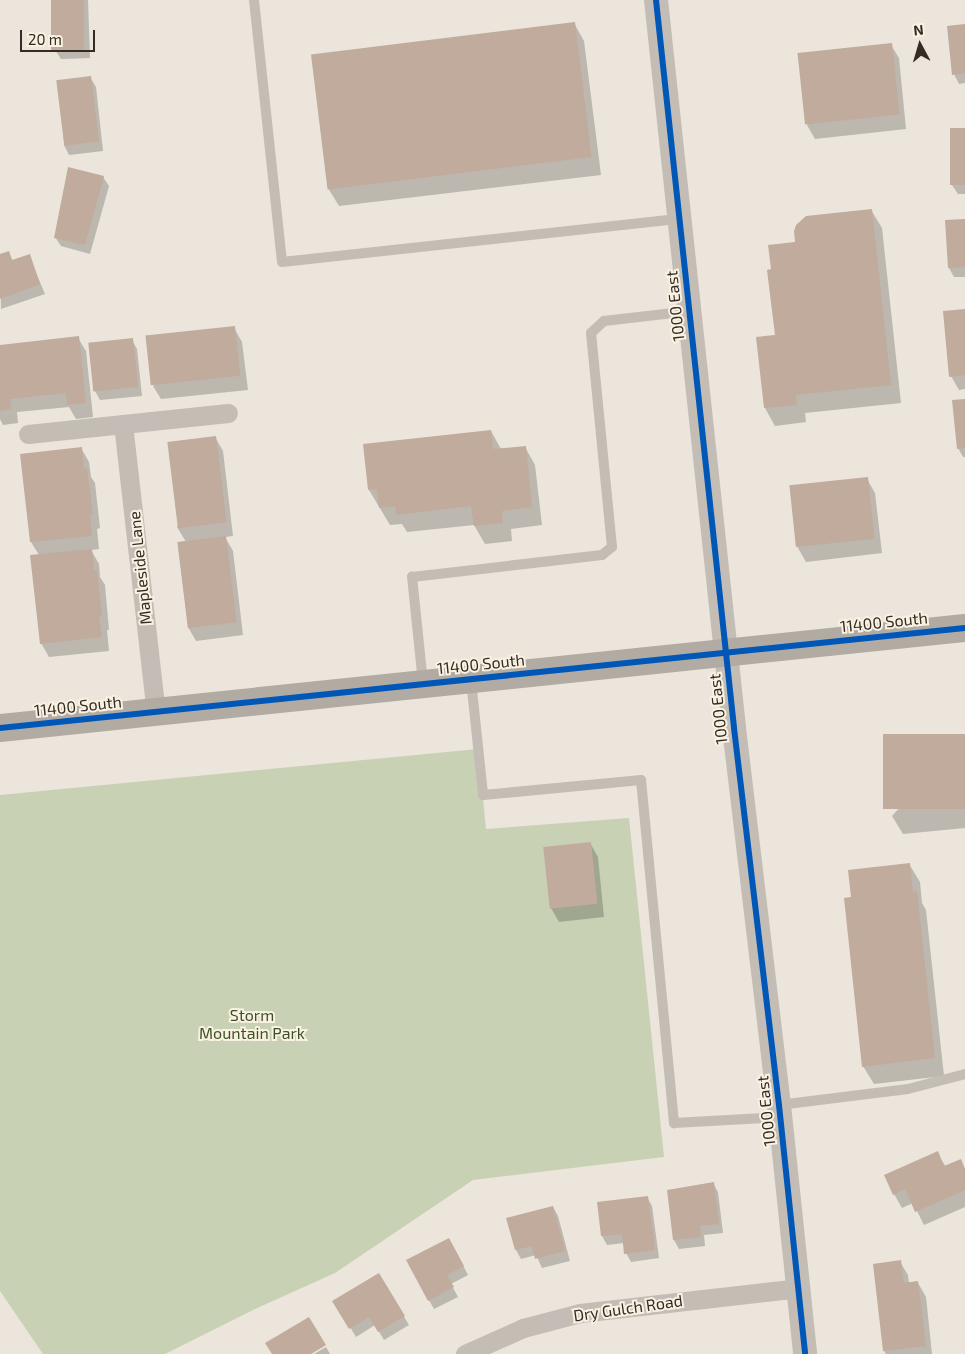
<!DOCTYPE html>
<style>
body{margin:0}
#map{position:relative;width:965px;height:1354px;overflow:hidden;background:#ebe5db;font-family:"Exo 2",sans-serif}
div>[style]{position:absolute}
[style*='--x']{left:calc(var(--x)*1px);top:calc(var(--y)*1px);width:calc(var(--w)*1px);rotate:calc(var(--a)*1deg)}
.green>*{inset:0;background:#c9d1b4}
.shadow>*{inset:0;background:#0003}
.building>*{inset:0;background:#c0ab9c;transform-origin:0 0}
.service>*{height:10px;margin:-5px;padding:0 5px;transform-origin:5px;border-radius:5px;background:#c3bdb5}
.minor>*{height:19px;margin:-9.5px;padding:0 9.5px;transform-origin:9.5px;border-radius:9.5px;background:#c3bdb5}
.tertiary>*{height:24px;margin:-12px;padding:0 12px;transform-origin:12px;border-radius:12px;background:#c3bdb5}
.primary>*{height:28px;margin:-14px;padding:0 14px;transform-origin:14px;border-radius:14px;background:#b2aba4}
.cycleway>*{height:6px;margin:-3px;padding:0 3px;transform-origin:3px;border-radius:3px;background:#0057b8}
span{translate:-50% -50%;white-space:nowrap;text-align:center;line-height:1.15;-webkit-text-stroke:4px #f9f1e1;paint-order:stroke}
.street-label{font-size:16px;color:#332b24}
.park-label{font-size:16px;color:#3e5227}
.north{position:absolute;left:895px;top:20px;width:50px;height:50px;-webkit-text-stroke:4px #f9f1e1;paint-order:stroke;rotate:354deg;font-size:14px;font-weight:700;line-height:20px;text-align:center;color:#332b24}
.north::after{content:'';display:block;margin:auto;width:18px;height:22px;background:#332b24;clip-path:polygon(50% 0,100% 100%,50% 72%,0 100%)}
.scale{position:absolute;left:20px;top:30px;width:75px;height:22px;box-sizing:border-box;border:2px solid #332b24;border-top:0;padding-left:6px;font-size:15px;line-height:18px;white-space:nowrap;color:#332b24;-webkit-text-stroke:4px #f9f1e1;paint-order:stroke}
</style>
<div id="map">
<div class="green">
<i style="clip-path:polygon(478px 749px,486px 829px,629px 818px,664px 1157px,473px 1180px,335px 1273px,255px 1309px,165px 1354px,43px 1354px,0 1291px,0 795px)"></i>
</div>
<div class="shadow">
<i style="clip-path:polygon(53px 0,88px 0,90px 58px,61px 59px,55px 50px)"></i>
<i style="clip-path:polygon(574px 23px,584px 41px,601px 175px,339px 206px,328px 188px)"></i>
<i style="clip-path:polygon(965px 25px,965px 83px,959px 84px,954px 74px)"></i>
<i style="clip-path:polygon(891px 45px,899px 58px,906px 129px,815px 139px,807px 125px)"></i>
<i style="clip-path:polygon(90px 77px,96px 87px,103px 151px,69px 155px,64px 145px)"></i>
<i style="clip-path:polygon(965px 129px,965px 194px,958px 194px,952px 185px)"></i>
<i style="clip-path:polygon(103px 177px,109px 186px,90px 254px,61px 246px,55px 237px)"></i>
<i style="clip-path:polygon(871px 210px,882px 228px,901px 403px,805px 413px,806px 422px,775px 426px,765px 408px,776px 336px,773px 270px,796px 243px)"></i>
<i style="clip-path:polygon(965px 220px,965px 277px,954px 277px,949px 268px)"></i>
<i style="clip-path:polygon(8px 252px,13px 261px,29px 256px,45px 294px,1px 309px,0 255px)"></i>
<i style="clip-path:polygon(965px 310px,965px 389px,959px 390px,951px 376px)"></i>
<i style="clip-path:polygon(234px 328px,242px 342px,248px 390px,161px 399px,153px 386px)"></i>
<i style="clip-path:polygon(78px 338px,86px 351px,93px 417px,76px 419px,69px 407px,17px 412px,18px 423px,3px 425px,0 419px,0 346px)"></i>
<i style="clip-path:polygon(132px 340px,137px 349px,142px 396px,100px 400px,95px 391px)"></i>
<i style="clip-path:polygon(965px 400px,965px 457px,963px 457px,958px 448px)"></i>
<i style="clip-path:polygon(491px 431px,501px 449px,525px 447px,535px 465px,542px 525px,511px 529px,512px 541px,485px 544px,474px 525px,407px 532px,402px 524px,390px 525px,369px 490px)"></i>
<i style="clip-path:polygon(215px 437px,223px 451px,233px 536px,225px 537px,233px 551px,243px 635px,196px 641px,188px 627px,178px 543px,186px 542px,177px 527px)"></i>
<i style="clip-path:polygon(81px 448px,89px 462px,91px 477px,95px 483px,100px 528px,97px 529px,99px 549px,91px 550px,99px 564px,100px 577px,105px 585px,109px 630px,107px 630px,109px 651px,49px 657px,41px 643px,39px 555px,31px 542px)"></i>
<i style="clip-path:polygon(867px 479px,875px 493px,882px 553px,806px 562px,798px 548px,791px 488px)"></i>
<i style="clip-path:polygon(965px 735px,965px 828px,903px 834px,892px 816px)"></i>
<i style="clip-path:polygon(590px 843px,598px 857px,604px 917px,559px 922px,551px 908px)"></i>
<i style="clip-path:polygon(909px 864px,920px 882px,922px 903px,926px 910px,944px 1076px,874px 1084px,863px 1066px,852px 898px)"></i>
<i style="clip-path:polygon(937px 1153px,946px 1167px,960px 1161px,965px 1169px,965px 1207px,924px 1225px,913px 1203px,902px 1208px,894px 1194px)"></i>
<i style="clip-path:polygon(713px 1183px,718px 1192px,723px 1233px,704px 1235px,705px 1246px,679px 1249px,674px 1240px)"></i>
<i style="clip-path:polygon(647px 1197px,652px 1206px,659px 1258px,631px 1262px,626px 1253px,624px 1243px,607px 1245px,602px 1236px,598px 1203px)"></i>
<i style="clip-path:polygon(553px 1207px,558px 1216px,570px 1261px,542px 1268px,536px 1255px,521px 1259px,516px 1250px)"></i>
<i style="clip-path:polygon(454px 1248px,468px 1275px,451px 1284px,458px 1297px,434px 1309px,429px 1300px)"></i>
<i style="clip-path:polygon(900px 1262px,908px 1275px,909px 1284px,918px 1283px,926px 1297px,932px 1354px,886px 1354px,884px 1351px)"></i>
<i style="clip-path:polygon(378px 1274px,409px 1325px,384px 1340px,375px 1325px,356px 1337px,334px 1301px)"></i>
<i style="clip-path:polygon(326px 1347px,330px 1354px,314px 1354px)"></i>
</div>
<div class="building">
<i style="left:51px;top:0;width:33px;height:50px"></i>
<i style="left:575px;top:22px;width:136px;height:266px;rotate:83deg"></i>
<i style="clip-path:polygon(965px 24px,965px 73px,952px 75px,947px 26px)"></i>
<i style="left:892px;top:43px;width:72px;height:95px;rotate:84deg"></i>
<i style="left:91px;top:76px;width:66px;height:35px;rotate:83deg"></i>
<i style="left:950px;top:128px;width:15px;height:57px"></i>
<i style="clip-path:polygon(68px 167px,104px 176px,85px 245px,54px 238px)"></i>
<i style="clip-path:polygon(872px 209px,891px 385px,796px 395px,797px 405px,764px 408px,756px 337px,775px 335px,767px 270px,771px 269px,768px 245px,795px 242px,794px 231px,796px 225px,806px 216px)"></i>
<i style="clip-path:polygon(965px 219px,965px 267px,948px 268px,945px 220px)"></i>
<i style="clip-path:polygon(9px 251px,12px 260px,30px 254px,40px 284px,0 299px,0 254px)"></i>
<i style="clip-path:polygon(965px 309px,965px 375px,949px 377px,943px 311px)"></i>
<i style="left:235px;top:326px;width:50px;height:90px;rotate:84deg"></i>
<i style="clip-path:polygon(79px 336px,86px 403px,67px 405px,66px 393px,10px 399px,11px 409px,0 411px,0 345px)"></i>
<i style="left:133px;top:338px;width:49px;height:45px;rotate:84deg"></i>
<i style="clip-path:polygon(965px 399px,965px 448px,957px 449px,952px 400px)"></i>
<i style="clip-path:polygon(491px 430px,493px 449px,526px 446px,532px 507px,502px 511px,503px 523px,474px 526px,471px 506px,396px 515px,395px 506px,379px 508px,377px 489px,368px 490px,363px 444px)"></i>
<i style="left:216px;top:436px;width:87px;height:49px;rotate:83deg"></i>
<i style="clip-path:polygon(82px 447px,84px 469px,87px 468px,93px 515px,90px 515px,92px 536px,30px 542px,20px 454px)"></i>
<i style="left:868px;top:477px;width:62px;height:79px;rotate:84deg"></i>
<i style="left:226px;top:536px;width:87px;height:49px;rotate:83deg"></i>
<i style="clip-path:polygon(92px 549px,94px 570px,97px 570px,102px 616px,99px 617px,102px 637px,40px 644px,30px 555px)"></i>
<i style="left:965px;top:734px;width:75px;height:82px;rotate:90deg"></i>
<i style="left:591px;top:842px;width:62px;height:48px;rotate:84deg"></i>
<i style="clip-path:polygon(910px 863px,913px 892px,917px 891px,935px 1058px,862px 1067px,844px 898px,851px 897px,848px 870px)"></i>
<i style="clip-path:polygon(938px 1151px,944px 1166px,961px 1159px,965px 1169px,965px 1190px,915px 1212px,905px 1189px,893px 1195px,884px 1175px)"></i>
<i style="clip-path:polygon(714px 1182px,719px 1224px,700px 1226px,701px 1237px,673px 1240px,667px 1190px)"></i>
<i style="clip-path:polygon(648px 1196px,655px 1250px,624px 1254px,622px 1234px,601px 1236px,597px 1202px)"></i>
<i style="clip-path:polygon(553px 1206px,565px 1251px,535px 1259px,532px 1246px,515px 1250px,506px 1218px)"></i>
<i style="clip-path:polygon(449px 1238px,464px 1266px,447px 1275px,454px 1287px,428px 1301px,406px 1260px)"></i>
<i style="clip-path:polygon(901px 1260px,904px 1283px,918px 1281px,926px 1346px,883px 1351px,873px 1264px)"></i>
<i style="clip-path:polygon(379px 1273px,405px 1316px,378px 1332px,369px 1317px,349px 1329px,332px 1301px)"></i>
<i style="clip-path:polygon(309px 1317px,326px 1345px,311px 1354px,272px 1354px,265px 1343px)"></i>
</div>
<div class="service">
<i style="--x:254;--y:0;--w:263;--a:83.9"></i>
<i style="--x:282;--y:262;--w:400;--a:-6.2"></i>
<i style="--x:471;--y:680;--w:116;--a:84"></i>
<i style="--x:483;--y:795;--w:159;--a:-5.4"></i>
<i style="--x:641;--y:780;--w:345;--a:84.5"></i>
<i style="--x:674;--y:1123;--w:107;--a:-3.2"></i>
<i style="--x:423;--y:683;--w:107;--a:-95.9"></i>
<i style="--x:412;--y:577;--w:191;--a:-6.6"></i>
<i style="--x:602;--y:555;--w:13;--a:-39"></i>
<i style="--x:612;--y:547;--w:215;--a:-95.6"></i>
<i style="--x:591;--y:333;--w:18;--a:-43"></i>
<i style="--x:604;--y:321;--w:87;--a:-6.6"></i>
<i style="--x:779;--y:1105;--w:130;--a:-7.1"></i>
<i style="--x:908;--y:1089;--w:59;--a:-14.7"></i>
</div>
<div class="minor">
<i style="--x:123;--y:424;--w:290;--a:83.5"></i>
<i style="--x:28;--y:434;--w:201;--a:-6"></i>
<i style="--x:465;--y:1354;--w:64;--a:-24.1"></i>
<i style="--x:523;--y:1328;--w:59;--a:-14.7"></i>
<i style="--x:580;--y:1313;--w:219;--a:-6.5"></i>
</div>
<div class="tertiary">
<i style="--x:656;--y:0;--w:732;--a:83.88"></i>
<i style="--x:734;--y:728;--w:380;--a:83.2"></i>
<i style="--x:779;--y:1105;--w:250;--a:84"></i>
</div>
<div class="primary">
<i style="--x:0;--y:728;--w:970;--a:-5.92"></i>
</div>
<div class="cycleway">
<i style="--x:656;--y:0;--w:732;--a:83.88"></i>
<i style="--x:734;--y:728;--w:380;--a:83.2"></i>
<i style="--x:779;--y:1105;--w:250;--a:84"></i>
<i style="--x:0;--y:728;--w:970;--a:-5.92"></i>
</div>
<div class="street-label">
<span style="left:675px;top:306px;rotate:-96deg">1000 East</span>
<span style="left:140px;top:568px;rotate:-96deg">Mapleside Lane</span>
<span style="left:884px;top:622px;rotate:-6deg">11400 South</span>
<span style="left:481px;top:664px;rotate:-6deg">11400 South</span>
<span style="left:78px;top:706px;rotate:-6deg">11400 South</span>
<span style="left:718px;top:709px;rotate:-96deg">1000 East</span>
<span style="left:766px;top:1111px;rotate:-96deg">1000 East</span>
<span style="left:628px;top:1308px;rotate:-8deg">Dry Gulch Road</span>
</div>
<div class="park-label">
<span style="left:252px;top:1024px">Storm<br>Mountain Park</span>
</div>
<div class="north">N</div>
<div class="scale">20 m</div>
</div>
